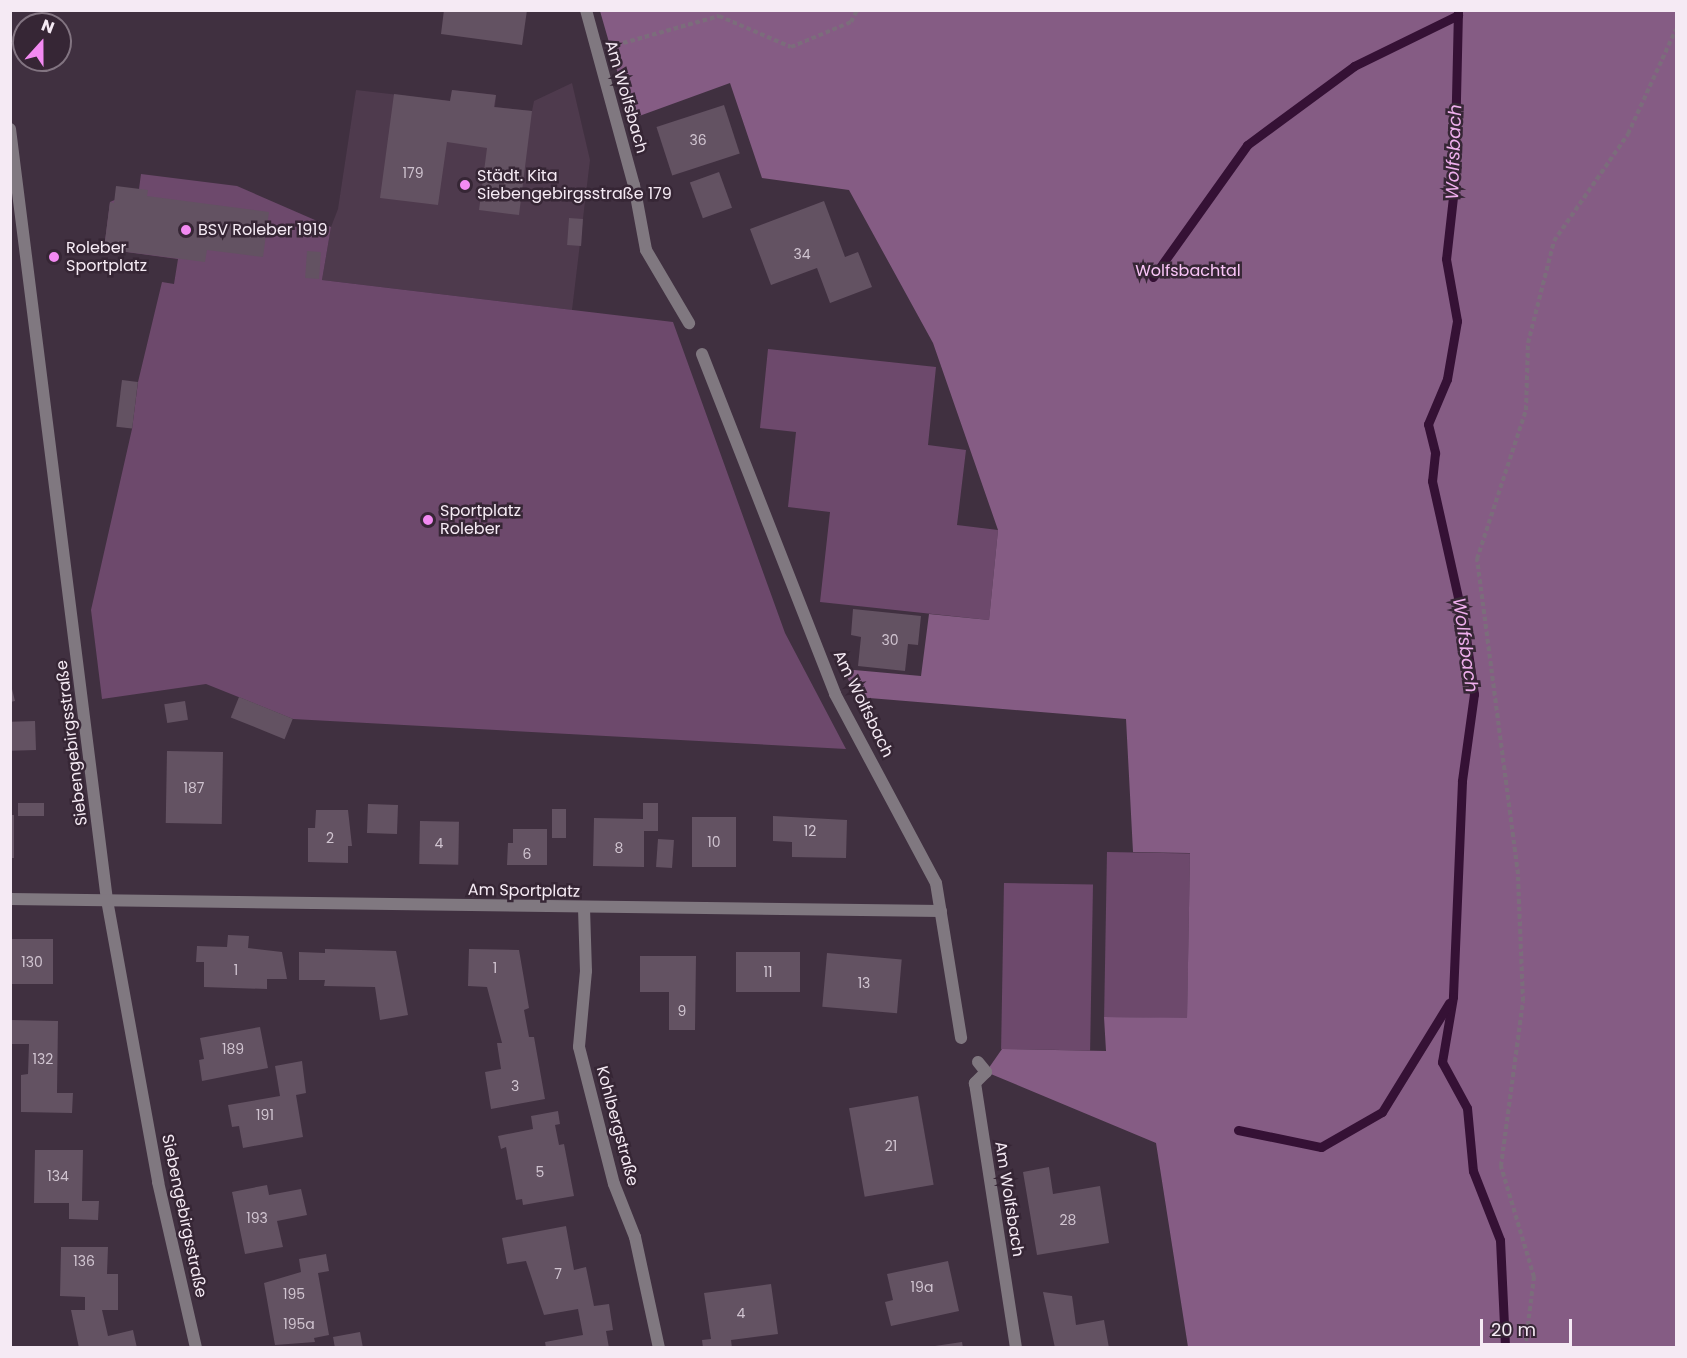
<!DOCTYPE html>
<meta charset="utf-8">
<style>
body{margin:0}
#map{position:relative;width:1687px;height:1358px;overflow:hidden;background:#403040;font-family:Poppins,sans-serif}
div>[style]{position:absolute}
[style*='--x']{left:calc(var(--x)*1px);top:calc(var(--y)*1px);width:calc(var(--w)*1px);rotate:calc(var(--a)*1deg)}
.built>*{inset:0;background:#4e3a4d}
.green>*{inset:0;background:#6d496c;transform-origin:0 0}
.forest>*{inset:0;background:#855c84}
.stream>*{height:9px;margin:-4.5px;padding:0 4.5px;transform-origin:4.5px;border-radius:4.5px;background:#351135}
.building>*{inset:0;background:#635262;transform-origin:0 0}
.path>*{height:4px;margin-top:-2px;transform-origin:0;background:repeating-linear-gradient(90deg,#7b6d7b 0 4.5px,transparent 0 7.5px)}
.minor>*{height:12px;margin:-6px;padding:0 6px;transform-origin:6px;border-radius:6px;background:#807880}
.dots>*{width:16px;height:16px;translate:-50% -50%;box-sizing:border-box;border:3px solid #362635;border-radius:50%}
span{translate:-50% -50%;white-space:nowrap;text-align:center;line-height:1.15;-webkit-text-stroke:5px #362635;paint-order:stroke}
.number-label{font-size:14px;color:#d0c4d0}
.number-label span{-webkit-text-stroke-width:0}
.street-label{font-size:16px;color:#f5eaf4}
.poi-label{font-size:16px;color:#f5eaf4}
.left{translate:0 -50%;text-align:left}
.park-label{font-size:16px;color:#f9c5f7}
.water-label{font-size:18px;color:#efafed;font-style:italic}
.frame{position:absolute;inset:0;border:12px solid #f5eaf4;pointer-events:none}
.north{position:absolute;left:12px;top:12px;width:60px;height:60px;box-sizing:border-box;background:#362635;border:2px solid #827481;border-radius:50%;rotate:21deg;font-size:16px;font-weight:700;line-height:24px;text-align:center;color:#f5eaf4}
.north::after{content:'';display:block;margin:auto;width:21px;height:27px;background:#f38af2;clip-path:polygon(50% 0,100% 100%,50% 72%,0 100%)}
.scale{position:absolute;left:1480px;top:1319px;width:92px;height:27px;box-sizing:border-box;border:3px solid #f5eaf4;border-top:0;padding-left:8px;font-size:18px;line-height:21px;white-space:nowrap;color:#f5eaf4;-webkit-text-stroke:4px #362635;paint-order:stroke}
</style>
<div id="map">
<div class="built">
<i style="clip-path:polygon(572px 83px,590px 160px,572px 310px,322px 280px,331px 227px,338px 209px,356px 90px,450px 101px,452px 90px,496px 95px,495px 107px,532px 111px,534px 101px)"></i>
</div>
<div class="green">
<i style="clip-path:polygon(141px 174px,237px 186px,331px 227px,322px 280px,673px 322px,785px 633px,846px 749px,293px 719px,206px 684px,102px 699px,91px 610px,132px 429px,138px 382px,162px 282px,174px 284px,178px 259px,104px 249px,110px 202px,139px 189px)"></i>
<i style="clip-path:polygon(768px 349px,936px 367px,928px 445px,966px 450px,957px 525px,998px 530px,989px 620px,820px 602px,830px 512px,788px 507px,796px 432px,760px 428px)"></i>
<i style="left:1107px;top:852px;width:83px;height:165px;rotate:1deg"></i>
<i style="left:1004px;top:883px;width:89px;height:166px;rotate:1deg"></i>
</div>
<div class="forest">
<i style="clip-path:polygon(600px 11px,1676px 11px,1676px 1347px,1188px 1347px,1156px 1143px,986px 1072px,1002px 1049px,1106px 1051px,1104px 1017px,1187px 1018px,1190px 853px,1133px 852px,1126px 719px,857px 697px,843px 669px,921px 676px,929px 614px,989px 620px,998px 530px,933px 343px,849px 190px,762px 178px,730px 83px,631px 119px)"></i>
</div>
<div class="stream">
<i style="--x:1458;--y:10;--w:178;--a:91.3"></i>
<i style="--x:1454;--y:188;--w:71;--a:96.4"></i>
<i style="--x:1446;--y:259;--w:63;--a:79.9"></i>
<i style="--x:1457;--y:321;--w:59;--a:99.8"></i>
<i style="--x:1447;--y:379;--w:49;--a:112.9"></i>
<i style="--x:1428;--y:424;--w:30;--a:76"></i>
<i style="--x:1435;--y:453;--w:28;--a:96"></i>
<i style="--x:1432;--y:481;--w:147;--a:77.4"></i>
<i style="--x:1464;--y:624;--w:71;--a:81.9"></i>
<i style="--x:1474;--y:694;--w:88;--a:97.9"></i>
<i style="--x:1462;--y:781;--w:216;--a:92.4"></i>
<i style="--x:1453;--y:997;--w:66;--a:99.6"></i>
<i style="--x:1442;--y:1062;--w:52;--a:61.5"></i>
<i style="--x:1467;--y:1108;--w:63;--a:84.6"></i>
<i style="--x:1473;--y:1171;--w:74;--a:68.6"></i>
<i style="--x:1500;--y:1240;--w:108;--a:87.3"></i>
<i style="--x:1153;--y:277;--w:162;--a:-54.5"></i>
<i style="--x:1247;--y:145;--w:133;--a:-36.4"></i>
<i style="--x:1354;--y:66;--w:116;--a:-26.1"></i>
<i style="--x:1238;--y:1130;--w:85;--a:11.6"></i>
<i style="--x:1321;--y:1147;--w:70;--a:-29.8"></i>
<i style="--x:1382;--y:1112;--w:128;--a:-58.4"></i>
</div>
<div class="building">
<i style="clip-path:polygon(444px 10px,527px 10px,522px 45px,441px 34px)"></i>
<i style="clip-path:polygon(452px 90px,496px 95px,494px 107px,532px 111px,519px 215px,479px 210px,487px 148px,447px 142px,438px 205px,380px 198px,394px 94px,450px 101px)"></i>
<i style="left:724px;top:105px;width:51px;height:71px;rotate:72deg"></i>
<i style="left:719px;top:172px;width:38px;height:31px;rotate:70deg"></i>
<i style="clip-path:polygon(116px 186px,148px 190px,147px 196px,269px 212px,263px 257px,207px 250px,205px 262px,104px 249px,110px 202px,114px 203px)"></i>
<i style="clip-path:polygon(824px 201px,845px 257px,858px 252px,872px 287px,830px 303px,817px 268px,771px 285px,750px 229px)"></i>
<i style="left:569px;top:218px;width:14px;height:27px;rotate:4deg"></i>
<i style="left:307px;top:251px;width:14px;height:27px;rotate:4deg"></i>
<i style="left:122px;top:380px;width:16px;height:47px;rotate:7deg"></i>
<i style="clip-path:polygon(853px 609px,921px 616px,918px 645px,908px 644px,905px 671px,858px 666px,861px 637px,851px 635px)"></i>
<i style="clip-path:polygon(10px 681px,15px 701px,10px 702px)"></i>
<i style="left:239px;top:697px;width:58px;height:22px;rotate:22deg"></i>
<i style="left:185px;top:701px;width:19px;height:21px;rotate:81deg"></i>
<i style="left:35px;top:721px;width:29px;height:25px;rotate:88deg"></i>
<i style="left:167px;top:751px;width:56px;height:72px;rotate:1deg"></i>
<i style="left:18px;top:803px;width:26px;height:13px"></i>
<i style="clip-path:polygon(643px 803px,658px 803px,658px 831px,644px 831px,644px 867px,593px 866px,594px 818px,643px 819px)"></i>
<i style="left:368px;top:804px;width:30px;height:29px;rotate:2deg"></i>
<i style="left:552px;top:809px;width:14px;height:29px"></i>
<i style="clip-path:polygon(316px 810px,348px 810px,352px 846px,348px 846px,348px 863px,308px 862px,308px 828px,315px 828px)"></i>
<i style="left:10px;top:815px;width:4px;height:43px"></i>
<i style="clip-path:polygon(773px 816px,847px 820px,846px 858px,792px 857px,792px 842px,773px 841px)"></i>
<i style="left:692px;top:817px;width:44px;height:50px"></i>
<i style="left:420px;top:821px;width:39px;height:43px;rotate:1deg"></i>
<i style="clip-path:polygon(513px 829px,547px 829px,547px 865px,507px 865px,508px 843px,513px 843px)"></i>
<i style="left:658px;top:839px;width:16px;height:28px;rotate:4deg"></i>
<i style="clip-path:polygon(228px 935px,249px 936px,248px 948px,282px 952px,287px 979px,267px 979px,267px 989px,204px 987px,204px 962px,196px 962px,197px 946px,227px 947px)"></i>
<i style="left:10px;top:939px;width:43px;height:45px"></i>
<i style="clip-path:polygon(325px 949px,396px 951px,408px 1015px,380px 1020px,375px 987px,324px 986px,325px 980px,299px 980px,299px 952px,325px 953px)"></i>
<i style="clip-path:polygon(469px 949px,519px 950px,529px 1008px,524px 1010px,529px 1037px,534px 1037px,545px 1099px,491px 1109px,485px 1072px,501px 1069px,497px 1043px,502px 1043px,487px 987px,468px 986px)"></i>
<i style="left:736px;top:952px;width:64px;height:40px"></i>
<i style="left:827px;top:953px;width:75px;height:54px;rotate:5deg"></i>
<i style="clip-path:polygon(640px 956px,696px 956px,695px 1030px,669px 1030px,669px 992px,640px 992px)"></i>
<i style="clip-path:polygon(10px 1020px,58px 1021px,57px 1093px,73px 1093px,72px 1113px,21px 1112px,21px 1075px,28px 1074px,29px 1044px,10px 1044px)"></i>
<i style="clip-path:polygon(260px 1027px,268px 1068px,202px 1081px,199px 1060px,204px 1059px,200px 1038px)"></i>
<i style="clip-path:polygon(302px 1061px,306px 1093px,296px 1095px,303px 1137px,243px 1148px,239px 1126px,232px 1127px,228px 1105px,280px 1096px,275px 1066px)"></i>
<i style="left:918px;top:1096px;width:90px;height:70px;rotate:80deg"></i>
<i style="clip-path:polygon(558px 1111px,560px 1124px,555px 1125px,559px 1145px,564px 1144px,574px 1196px,523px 1205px,522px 1199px,516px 1200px,506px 1147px,501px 1149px,498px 1136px,533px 1129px,531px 1116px)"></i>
<i style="clip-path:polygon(35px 1150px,83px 1150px,82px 1201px,99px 1201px,98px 1220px,69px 1219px,69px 1203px,34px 1203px)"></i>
<i style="clip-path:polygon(1049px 1167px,1053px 1194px,1100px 1186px,1109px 1243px,1037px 1255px,1023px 1172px)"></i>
<i style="clip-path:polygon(267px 1185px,269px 1195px,301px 1189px,307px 1215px,277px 1221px,283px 1247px,245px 1254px,232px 1192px)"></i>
<i style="clip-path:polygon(566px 1226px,574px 1270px,586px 1267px,594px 1306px,609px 1304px,613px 1330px,606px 1331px,609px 1348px,546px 1348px,545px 1342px,583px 1335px,578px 1309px,544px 1315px,526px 1261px,507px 1264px,502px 1238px)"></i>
<i style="clip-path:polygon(61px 1247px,108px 1247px,107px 1274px,118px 1274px,118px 1310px,102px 1310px,108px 1336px,133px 1330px,137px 1348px,79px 1348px,71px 1310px,85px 1310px,85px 1297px,60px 1296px)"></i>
<i style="clip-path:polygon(326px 1254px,329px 1271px,318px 1273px,329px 1335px,314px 1338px,315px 1342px,275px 1345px,264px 1283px,301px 1272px,299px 1259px)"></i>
<i style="clip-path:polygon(948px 1261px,959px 1311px,891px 1326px,885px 1302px,893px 1300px,887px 1274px)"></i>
<i style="clip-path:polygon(771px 1284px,778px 1334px,731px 1340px,732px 1348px,703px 1348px,702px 1340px,711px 1339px,704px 1293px)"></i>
<i style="clip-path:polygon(1043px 1292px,1072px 1296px,1076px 1325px,1104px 1320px,1109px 1348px,1055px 1348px)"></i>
<i style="clip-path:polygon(360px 1332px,363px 1348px,335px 1348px,333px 1337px)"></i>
<i style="clip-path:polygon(962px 1342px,963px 1348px,935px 1348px,935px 1346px)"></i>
</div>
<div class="path">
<i style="--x:616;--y:45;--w:107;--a:-15.7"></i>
<i style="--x:719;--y:16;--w:78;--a:23.3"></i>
<i style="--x:791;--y:47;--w:65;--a:-22.6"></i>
<i style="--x:851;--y:22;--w:13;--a:-63"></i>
<i style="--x:1525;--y:1348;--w:72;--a:-82.8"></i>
<i style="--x:1534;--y:1277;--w:116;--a:-106.6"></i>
<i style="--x:1501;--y:1166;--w:166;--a:-82.4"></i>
<i style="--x:1523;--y:1001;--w:127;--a:-92.3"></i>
<i style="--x:1518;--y:874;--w:318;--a:-97.4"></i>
<i style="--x:1477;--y:559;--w:157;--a:-71.8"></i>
<i style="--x:1526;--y:410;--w:67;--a:-88.3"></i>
<i style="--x:1528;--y:343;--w:105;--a:-75.7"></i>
<i style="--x:1554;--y:241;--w:130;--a:-55.3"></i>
<i style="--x:1628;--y:134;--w:115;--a:-65.4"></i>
</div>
<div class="minor">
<i style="--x:586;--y:10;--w:181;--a:74.7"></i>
<i style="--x:634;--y:185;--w:66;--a:79.5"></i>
<i style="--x:646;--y:250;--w:85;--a:59.5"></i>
<i style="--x:10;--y:129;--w:777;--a:82.83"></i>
<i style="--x:107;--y:900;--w:287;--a:79.7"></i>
<i style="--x:158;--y:1182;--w:170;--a:77.1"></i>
<i style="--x:702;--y:354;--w:365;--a:68.6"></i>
<i style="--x:835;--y:694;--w:214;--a:61.9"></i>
<i style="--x:936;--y:883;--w:157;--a:80.8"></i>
<i style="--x:10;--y:899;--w:931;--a:0.74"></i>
<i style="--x:584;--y:908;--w:63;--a:88.2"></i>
<i style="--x:586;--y:971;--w:76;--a:95.3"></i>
<i style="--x:579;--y:1047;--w:141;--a:75.7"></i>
<i style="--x:614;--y:1184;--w:57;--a:68.4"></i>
<i style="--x:635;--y:1237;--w:114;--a:77.8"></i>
<i style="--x:978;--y:1062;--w:13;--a:51"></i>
<i style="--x:986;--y:1072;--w:16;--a:135"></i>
<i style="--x:975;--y:1083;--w:268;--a:81.2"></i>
</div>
<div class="dots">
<i style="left:465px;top:185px;background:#f38af2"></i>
<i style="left:186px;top:230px;background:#f38af2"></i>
<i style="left:54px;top:257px;background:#f38af2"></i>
<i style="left:428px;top:520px;background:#f38af2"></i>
</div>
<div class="number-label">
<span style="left:698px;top:140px">36</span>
<span style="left:413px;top:173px">179</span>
<span style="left:802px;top:254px">34</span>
<span style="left:890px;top:640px">30</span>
<span style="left:194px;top:788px">187</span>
<span style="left:810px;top:831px">12</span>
<span style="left:330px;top:838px">2</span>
<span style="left:714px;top:842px">10</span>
<span style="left:439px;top:843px">4</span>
<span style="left:619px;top:848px">8</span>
<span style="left:527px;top:854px">6</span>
<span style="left:32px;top:962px">130</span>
<span style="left:495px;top:968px">1</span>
<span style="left:236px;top:970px">1</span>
<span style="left:768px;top:972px">11</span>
<span style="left:864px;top:983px">13</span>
<span style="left:682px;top:1011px">9</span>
<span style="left:233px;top:1049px">189</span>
<span style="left:43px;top:1059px">132</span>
<span style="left:515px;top:1086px">3</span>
<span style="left:265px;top:1115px">191</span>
<span style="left:891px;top:1146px">21</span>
<span style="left:540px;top:1172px">5</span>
<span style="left:58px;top:1176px">134</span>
<span style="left:257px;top:1218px">193</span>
<span style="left:1068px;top:1220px">28</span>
<span style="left:84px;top:1261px">136</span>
<span style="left:558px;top:1274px">7</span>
<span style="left:922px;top:1287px">19a</span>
<span style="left:294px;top:1294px">195</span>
<span style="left:741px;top:1313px">4</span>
<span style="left:299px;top:1324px">195a</span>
</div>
<div class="street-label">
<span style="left:626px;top:97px;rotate:74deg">Am Wolfsbach</span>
<span style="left:863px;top:704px;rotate:64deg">Am Wolfsbach</span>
<span style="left:72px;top:743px;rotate:-97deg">Siebengebirgsstraße</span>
<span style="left:524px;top:891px;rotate:1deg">Am Sportplatz</span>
<span style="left:617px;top:1126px;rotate:75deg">Kohlbergstraße</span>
<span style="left:1009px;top:1199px;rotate:81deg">Am Wolfsbach</span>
<span style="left:184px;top:1216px;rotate:78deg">Siebengebirgsstraße</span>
</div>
<div class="poi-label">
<span class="left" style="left:477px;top:185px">Städt. Kita<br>Siebengebirgsstraße 179</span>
<span class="left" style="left:198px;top:230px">BSV Roleber 1919</span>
<span class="left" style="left:66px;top:257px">Roleber<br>Sportplatz</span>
<span class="left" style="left:440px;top:520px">Sportplatz<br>Roleber</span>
</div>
<div class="park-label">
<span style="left:1188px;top:271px">Wolfsbachtal</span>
</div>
<div class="water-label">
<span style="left:1454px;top:152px;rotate:-88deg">Wolfsbach</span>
<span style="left:1465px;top:645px;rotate:82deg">Wolfsbach</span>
</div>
<div class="frame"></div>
<div class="north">N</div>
<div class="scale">20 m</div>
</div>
